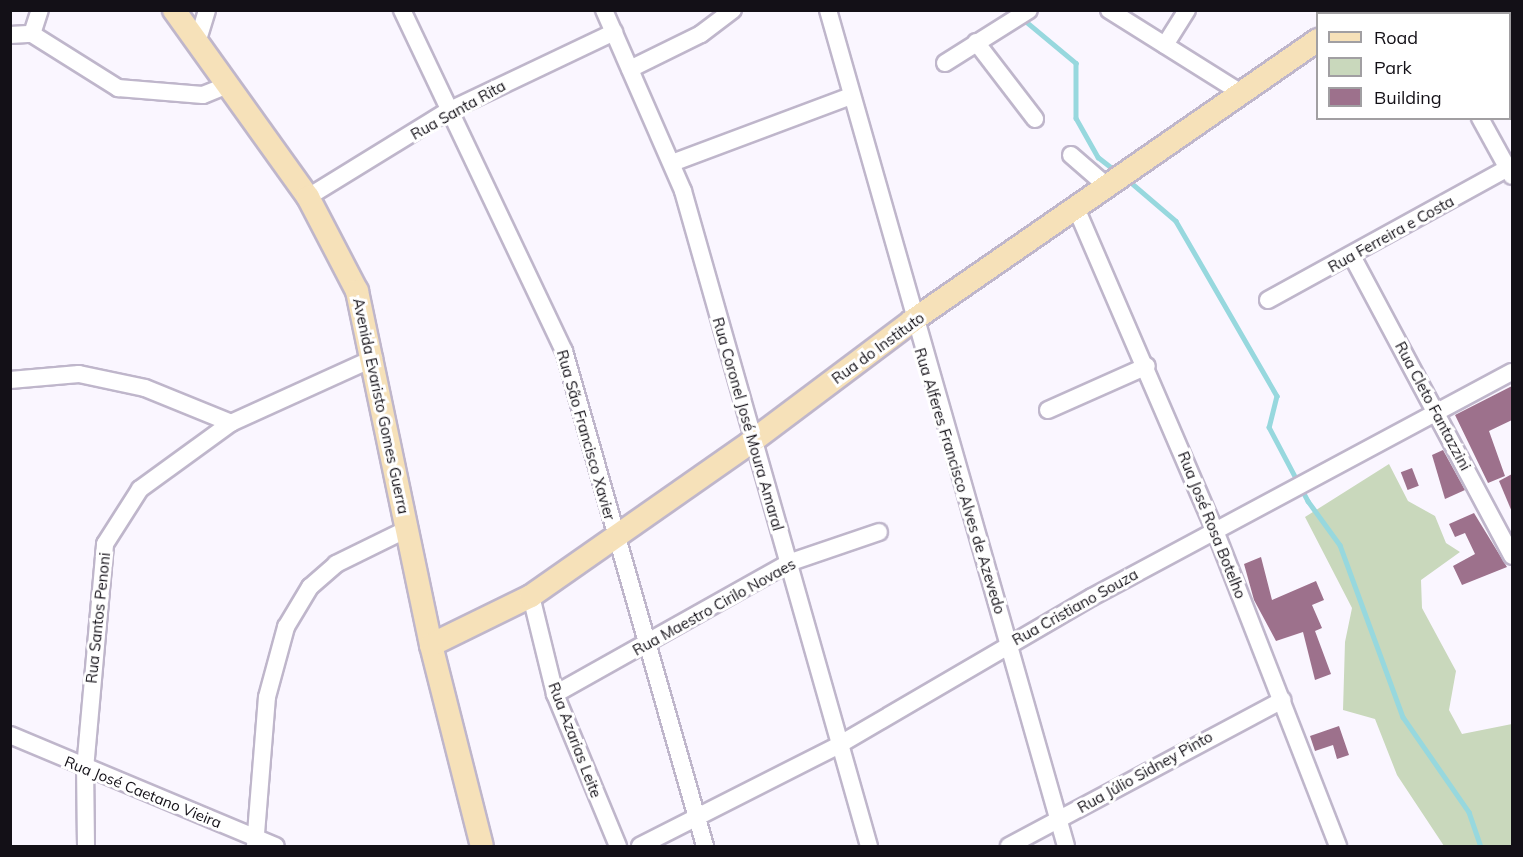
<!DOCTYPE html>
<meta charset="utf-8">
<style>
body{margin:0}
#map{position:relative;width:1523px;height:857px;overflow:hidden;background:#faf6ff;font-family:Mulish,sans-serif}
div>[style]{position:absolute}
[style*='--x']{left:calc(var(--x)*1px);top:calc(var(--y)*1px);width:calc(var(--w)*1px);rotate:calc(var(--a)*1deg)}
.green>*{inset:0;background:#c9d8bc}
.stream>*{height:4.5px;margin:-2.25px;padding:0 2.25px;transform-origin:2.25px;border-radius:2.25px;background:#97d8de}
.building>*{inset:0;background:#9d718c;transform-origin:0 0}
.roads{filter:drop-shadow(2px 0 #bfb6cb) drop-shadow(-2px 0 #bfb6cb) drop-shadow(0 2px #bfb6cb) drop-shadow(0 -2px #bfb6cb)}
.minor>*{height:16px;margin:-8px;padding:0 8px;transform-origin:8px;border-radius:8px;background:#fff}
.secondary>*{height:22px;margin:-11px;padding:0 11px;transform-origin:11px;border-radius:11px;background:#f6e1b9}
span{translate:-50% -50%;white-space:nowrap;text-align:center;line-height:1.15;-webkit-text-stroke:6px #fff;paint-order:stroke}
.street-label{font-size:15px;color:#131017}
.frame{position:absolute;inset:0;border:12px solid #131017;pointer-events:none}
.legend{position:absolute;left:1316px;top:12px;width:195px;height:108px;box-sizing:border-box;background:#fff;border:2px solid #a19fa2;margin:0;padding:8px 10px;list-style:none;font-size:18px;color:#131017}
.legend li{display:flex;align-items:center;gap:12px;height:30px}
.legend b{width:30px;border:2px solid #a19fa2}
</style>
<div id="map">
<div class="green">
<i style="clip-path:polygon(1389px 464px,1408px 501px,1435px 516px,1446px 543px,1460px 552px,1421px 580px,1422px 608px,1456px 671px,1449px 710px,1462px 734px,1512px 724px,1512px 846px,1444px 846px,1397px 775px,1375px 719px,1343px 710px,1345px 642px,1352px 608px,1305px 517px)"></i>
</div>
<div class="stream">
<i style="--x:1023;--y:19;--w:69;--a:39.7"></i>
<i style="--x:1076;--y:63;--w:55;--a:90"></i>
<i style="--x:1076;--y:118;--w:45;--a:60.6"></i>
<i style="--x:1098;--y:157;--w:23;--a:38"></i>
<i style="--x:1128;--y:180;--w:63;--a:40.5"></i>
<i style="--x:1176;--y:221;--w:202;--a:60"></i>
<i style="--x:1277;--y:396;--w:32;--a:104"></i>
<i style="--x:1269;--y:427;--w:84;--a:62.2"></i>
<i style="--x:1308;--y:501;--w:54;--a:54"></i>
<i style="--x:1340;--y:545;--w:183;--a:69.9"></i>
<i style="--x:1403;--y:717;--w:116;--a:55.2"></i>
<i style="--x:1469;--y:812;--w:36;--a:71"></i>
</div>
<div class="building">
<i style="clip-path:polygon(1512px 386px,1512px 420px,1489px 431px,1505px 476px,1488px 483px,1455px 415px)"></i>
<i style="clip-path:polygon(1443px 450px,1465px 490px,1445px 499px,1432px 455px)"></i>
<i style="left:1412px;top:468px;width:19px;height:12px;rotate:69deg"></i>
<i style="clip-path:polygon(1512px 474px,1512px 512px,1499px 481px)"></i>
<i style="clip-path:polygon(1474px 513px,1507px 567px,1462px 585px,1453px 566px,1475px 554px,1465px 533px,1455px 537px,1449px 524px)"></i>
<i style="clip-path:polygon(1261px 557px,1272px 600px,1316px 581px,1324px 600px,1312px 605px,1322px 628px,1315px 631px,1331px 674px,1315px 680px,1303px 632px,1276px 641px,1254px 600px,1244px 564px)"></i>
<i style="clip-path:polygon(1339px 726px,1349px 755px,1337px 759px,1333px 745px,1315px 751px,1310px 736px)"></i>
</div>
<div class="roads">
<div class="minor">
<i style="--x:402;--y:10;--w:378;--a:64.6"></i>
<i style="--x:564;--y:351;--w:515;--a:74.1"></i>
<i style="--x:604;--y:10;--w:197;--a:66.4"></i>
<i style="--x:683;--y:191;--w:681;--a:74.15"></i>
<i style="--x:828;--y:10;--w:869;--a:74.11"></i>
<i style="--x:1109;--y:10;--w:158;--a:32.1"></i>
<i style="--x:1419;--y:10;--w:4;--a:76"></i>
<i style="--x:32;--y:34;--w:102;--a:32.1"></i>
<i style="--x:118;--y:88;--w:85;--a:4.7"></i>
<i style="--x:203;--y:95;--w:27;--a:-22"></i>
<i style="--x:10;--y:35;--w:22;--a:-3"></i>
<i style="--x:32;--y:34;--w:25;--a:-72"></i>
<i style="--x:976;--y:42;--w:97;--a:52.5"></i>
<i style="--x:197;--y:43;--w:34;--a:-73"></i>
<i style="--x:1165;--y:45;--w:41;--a:-57.8"></i>
<i style="--x:945;--y:63;--w:99;--a:-32.2"></i>
<i style="--x:630;--y:69;--w:79;--a:-26.2"></i>
<i style="--x:701;--y:34;--w:40;--a:-37"></i>
<i style="--x:1480;--y:118;--w:66;--a:61.1"></i>
<i style="--x:1071;--y:155;--w:49;--a:40.9"></i>
<i style="--x:672;--y:163;--w:191;--a:-20.5"></i>
<i style="--x:308;--y:197;--w:164;--a:-31.6"></i>
<i style="--x:448;--y:111;--w:184;--a:-25.4"></i>
<i style="--x:1076;--y:208;--w:354;--a:66.7"></i>
<i style="--x:1216;--y:533;--w:336;--a:68.7"></i>
<i style="--x:1352;--y:256;--w:340;--a:61.9"></i>
<i style="--x:1268;--y:300;--w:278;--a:-28.8"></i>
<i style="--x:10;--y:380;--w:69;--a:-5"></i>
<i style="--x:79;--y:374;--w:67;--a:12"></i>
<i style="--x:145;--y:388;--w:93;--a:22.1"></i>
<i style="--x:1048;--y:410;--w:108;--a:-24"></i>
<i style="--x:531;--y:596;--w:101;--a:76.2"></i>
<i style="--x:555;--y:694;--w:165;--a:67.5"></i>
<i style="--x:555;--y:694;--w:267;--a:-29.3"></i>
<i style="--x:788;--y:563;--w:96;--a:-18.8"></i>
<i style="--x:10;--y:735;--w:288;--a:22.7"></i>
<i style="--x:86;--y:846;--w:77;--a:-90.7"></i>
<i style="--x:85;--y:769;--w:226;--a:-84.9"></i>
<i style="--x:105;--y:544;--w:65;--a:-57.5"></i>
<i style="--x:140;--y:489;--w:112;--a:-36"></i>
<i style="--x:231;--y:423;--w:157;--a:-24.4"></i>
<i style="--x:255;--y:846;--w:149;--a:-85.4"></i>
<i style="--x:267;--y:697;--w:73;--a:-74.8"></i>
<i style="--x:286;--y:627;--w:47;--a:-59"></i>
<i style="--x:310;--y:587;--w:35;--a:-41"></i>
<i style="--x:336;--y:564;--w:79;--a:-26.2"></i>
<i style="--x:640;--y:846;--w:221;--a:-26.9"></i>
<i style="--x:837;--y:746;--w:295;--a:-30.3"></i>
<i style="--x:1092;--y:597;--w:476;--a:-28.2"></i>
<i style="--x:1009;--y:846;--w:310;--a:-28.1"></i>
</div>
<div class="secondary">
<i style="--x:174;--y:10;--w:230;--a:54.4"></i>
<i style="--x:308;--y:197;--w:106;--a:62.5"></i>
<i style="--x:357;--y:291;--w:362;--a:78.2"></i>
<i style="--x:431;--y:645;--w:207;--a:75.8"></i>
<i style="--x:1354;--y:14;--w:6;--a:-45"></i>
<i style="--x:431;--y:645;--w:111;--a:-26.1"></i>
<i style="--x:531;--y:596;--w:269;--a:-35"></i>
<i style="--x:751;--y:442;--w:201;--a:-36.9"></i>
<i style="--x:912;--y:321;--w:494;--a:-34.7"></i>
</div>
</div>
<div class="street-label">
<span style="left:458px;top:110px;rotate:-29deg">Rua Santa Rita</span>
<span style="left:1391px;top:234px;rotate:-29deg">Rua Ferreira e Costa</span>
<span style="left:878px;top:348px;rotate:-36deg">Rua do Instituto</span>
<span style="left:381px;top:406px;rotate:78deg">Avenida Evaristo Gomes Guerra</span>
<span style="left:1433px;top:406px;rotate:62deg">Rua Cleto Fantazzini</span>
<span style="left:748px;top:424px;rotate:74deg">Rua Coronel José Moura Amaral</span>
<span style="left:586px;top:435px;rotate:74deg">Rua São Francisco Xavier</span>
<span style="left:960px;top:481px;rotate:73deg">Rua Alferes Francisco Alves de Azevedo</span>
<span style="left:1212px;top:525px;rotate:68deg">Rua José Rosa Botelho</span>
<span style="left:714px;top:607px;rotate:-29deg">Rua Maestro Cirilo Novaes</span>
<span style="left:1075px;top:607px;rotate:-29deg">Rua Cristiano Souza</span>
<span style="left:98px;top:618px;rotate:-84deg">Rua Santos Penoni</span>
<span style="left:575px;top:740px;rotate:69deg">Rua Azarias Leite</span>
<span style="left:1145px;top:772px;rotate:-29deg">Rua Júlio Sidney Pinto</span>
<span style="left:143px;top:792px;rotate:22deg">Rua José Caetano Vieira</span>
</div>
<div class="frame"></div>
<ul class="legend">
<li><b style="height:8px;background:#f6e1b9"></b>Road</li>
<li><b style="height:16px;background:#c9d8bc"></b>Park</li>
<li><b style="height:16px;background:#9d718c"></b>Building</li>
</ul>
</div>
